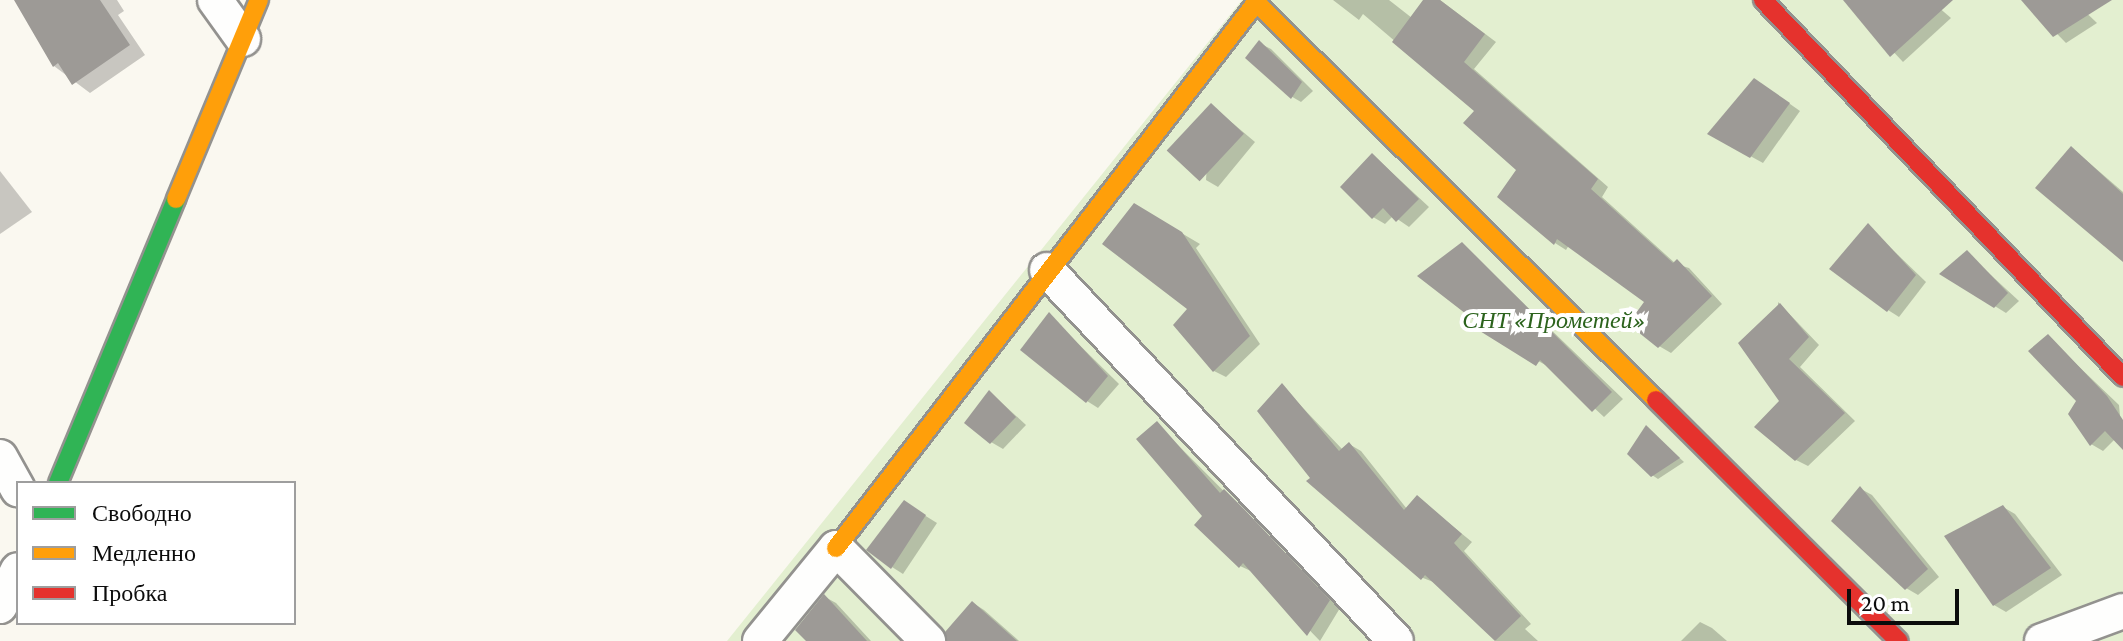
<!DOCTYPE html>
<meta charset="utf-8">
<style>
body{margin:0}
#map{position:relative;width:2123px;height:641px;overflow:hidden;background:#faf8f0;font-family:"Crimson Pro",serif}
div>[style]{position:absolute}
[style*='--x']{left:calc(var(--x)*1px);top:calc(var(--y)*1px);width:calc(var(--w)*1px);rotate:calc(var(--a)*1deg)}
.green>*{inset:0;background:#e3efd0}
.shadow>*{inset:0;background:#0003}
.building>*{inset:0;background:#9d9a96;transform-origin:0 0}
.roads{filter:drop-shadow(2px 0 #93928f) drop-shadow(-2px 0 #93928f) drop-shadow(0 2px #93928f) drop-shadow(0 -2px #93928f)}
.street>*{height:34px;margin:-17px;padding:0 17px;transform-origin:17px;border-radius:17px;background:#fefefd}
.fast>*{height:18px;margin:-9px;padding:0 9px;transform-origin:9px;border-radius:9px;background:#30b455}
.slow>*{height:18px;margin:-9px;padding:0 9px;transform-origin:9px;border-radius:9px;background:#ff9f0a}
.jam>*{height:18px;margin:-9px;padding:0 9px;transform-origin:9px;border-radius:9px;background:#e5322d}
span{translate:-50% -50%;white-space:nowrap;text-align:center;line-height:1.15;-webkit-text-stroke:8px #fff;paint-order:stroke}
.park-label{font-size:24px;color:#2c631d;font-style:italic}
.legend{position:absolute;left:16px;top:481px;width:280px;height:144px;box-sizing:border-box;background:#fff;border:2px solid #9e9e9e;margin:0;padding:10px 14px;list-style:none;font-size:24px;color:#0c0c0c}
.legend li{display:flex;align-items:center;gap:16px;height:40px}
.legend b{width:40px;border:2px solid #9e9e9e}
.scale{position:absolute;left:1847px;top:589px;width:112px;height:36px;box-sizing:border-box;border:4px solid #0c0c0c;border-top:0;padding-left:10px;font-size:24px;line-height:28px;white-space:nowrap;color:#0c0c0c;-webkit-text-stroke:6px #fff;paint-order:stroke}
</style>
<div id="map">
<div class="green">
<i style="clip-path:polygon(1242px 0,2123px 0,2123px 641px,727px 641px)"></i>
</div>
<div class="shadow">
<i style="clip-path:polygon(28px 0,117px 0,124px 11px,118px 15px,145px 55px,90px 93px,54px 66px)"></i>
<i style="clip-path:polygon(1333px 0,1389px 0,1412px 18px,1425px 0,1440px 0,1496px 42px,1474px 69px,1608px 187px,1602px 197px,1676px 264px,1689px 268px,1722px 304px,1671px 353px,1659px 346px,1647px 301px,1569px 245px,1566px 250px,1555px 243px,1519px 169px,1477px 111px,1363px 14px,1359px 20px)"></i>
<i style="clip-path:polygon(1845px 0,1930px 0,1951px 18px,1903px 62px)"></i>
<i style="clip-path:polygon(2024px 0,2073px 0,2097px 23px,2066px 43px)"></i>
<i style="clip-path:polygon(1259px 43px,1271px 49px,1313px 91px,1301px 102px,1289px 95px)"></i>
<i style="clip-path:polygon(1766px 87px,1800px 111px,1763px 163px,1710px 134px)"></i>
<i style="clip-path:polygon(1211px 105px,1255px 142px,1218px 187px,1206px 180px)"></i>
<i style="clip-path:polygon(2072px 148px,2123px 192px,2123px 259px)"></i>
<i style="clip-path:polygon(1373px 155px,1429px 207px,1409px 227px,1393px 216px,1385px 224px,1373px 217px)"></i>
<i style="clip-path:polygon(0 171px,32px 212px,0 234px)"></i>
<i style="clip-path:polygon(1134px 205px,1200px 244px,1196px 248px,1260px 344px,1226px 377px,1214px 371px,1190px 308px)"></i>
<i style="clip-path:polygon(1868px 226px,1926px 282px,1899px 317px,1888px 310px)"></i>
<i style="clip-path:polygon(1462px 244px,1623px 399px,1604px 417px,1551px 368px,1478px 328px,1482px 323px)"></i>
<i style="clip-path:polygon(1967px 253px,2019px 301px,2006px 313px,1942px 273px)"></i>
<i style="clip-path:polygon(1778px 302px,1819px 345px,1800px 367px,1855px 421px,1808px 466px,1796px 460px,1781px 401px)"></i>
<i style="clip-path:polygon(1049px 315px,1119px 384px,1098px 408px,1087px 401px)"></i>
<i style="clip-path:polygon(2048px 337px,2119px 405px,2123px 447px,2115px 439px,2103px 451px,2091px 444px,2078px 400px)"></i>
<i style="clip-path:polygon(1282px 386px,1343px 450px,1349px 444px,1361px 451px,1407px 509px,1417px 497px,1472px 542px,1464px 551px,1531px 624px,1525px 629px,1538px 641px,1496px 641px,1436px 583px,1423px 578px,1309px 481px,1313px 478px)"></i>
<i style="clip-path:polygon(990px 392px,1026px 425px,1003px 449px,991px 442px)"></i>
<i style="clip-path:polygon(1157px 424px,1340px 608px,1320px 641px,1253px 572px,1240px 566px,1205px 516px)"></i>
<i style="clip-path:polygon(1646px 427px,1684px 462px,1658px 479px,1652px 475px)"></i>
<i style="clip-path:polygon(1861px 489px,1872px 495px,1939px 577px,1918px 595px,1906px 588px)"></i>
<i style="clip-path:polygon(2003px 507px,2015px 514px,2062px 575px,2006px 612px,1994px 605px)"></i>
<i style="clip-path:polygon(916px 510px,937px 523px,903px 574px,892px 567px)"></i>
<i style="clip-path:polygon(825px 597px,836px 603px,871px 641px,809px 641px)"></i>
<i style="clip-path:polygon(973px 603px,984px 610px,1019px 641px,963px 641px)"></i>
<i style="clip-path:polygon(1700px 622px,1712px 628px,1727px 641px,1681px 641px)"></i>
</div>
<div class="building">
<i style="clip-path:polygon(14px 0,100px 0,130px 45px,72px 85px,58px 63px,53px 67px)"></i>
<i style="clip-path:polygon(1423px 0,1440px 0,1485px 34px,1464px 62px,1598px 179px,1591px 189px,1673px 263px,1677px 259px,1712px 296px,1658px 348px,1628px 324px,1644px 302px,1557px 239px,1554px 245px,1497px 197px,1516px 170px,1463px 123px,1474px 111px,1392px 42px)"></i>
<i style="clip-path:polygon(1843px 0,1953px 0,1890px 57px)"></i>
<i style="clip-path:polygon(2021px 0,2112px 0,2053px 37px)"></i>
<i style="clip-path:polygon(1259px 40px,1302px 82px,1291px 99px,1245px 58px)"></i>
<i style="clip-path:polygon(1754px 78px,1790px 103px,1750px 158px,1707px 134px)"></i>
<i style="left:1211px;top:103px;width:45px;height:65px;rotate:43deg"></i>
<i style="clip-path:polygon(2071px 146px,2123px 194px,2123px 262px,2035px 188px)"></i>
<i style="clip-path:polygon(1372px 153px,1419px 199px,1396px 222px,1383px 208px,1372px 219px,1340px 187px)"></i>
<i style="clip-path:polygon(1134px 203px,1182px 232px,1250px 336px,1213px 372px,1173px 325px,1187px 309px,1102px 244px)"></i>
<i style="clip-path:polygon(1868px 223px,1916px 275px,1887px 312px,1829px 269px)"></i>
<i style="clip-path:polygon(1462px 242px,1612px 392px,1592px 412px,1540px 360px,1536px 366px,1475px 328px,1479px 324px,1417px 276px)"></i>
<i style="clip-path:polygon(1967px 250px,2008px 293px,1994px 308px,1939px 274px)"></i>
<i style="clip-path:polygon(1780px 303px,1809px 337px,1789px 359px,1845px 413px,1795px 461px,1754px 427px,1779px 401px,1738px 343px)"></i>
<i style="clip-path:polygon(1049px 312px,1108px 376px,1086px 403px,1020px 350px)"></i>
<i style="clip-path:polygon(2048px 334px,2107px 396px,2123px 420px,2123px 450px,2105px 431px,2090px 446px,2068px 414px,2076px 401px,2028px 351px)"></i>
<i style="clip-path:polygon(1282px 383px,1339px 451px,1349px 442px,1404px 510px,1417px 495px,1462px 534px,1454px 543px,1521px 616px,1495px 641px,1425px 575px,1421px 580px,1306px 481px,1310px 478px,1257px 411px)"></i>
<i style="clip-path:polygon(989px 390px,1016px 417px,990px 444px,964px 423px)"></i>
<i style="clip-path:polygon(1157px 421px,1220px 493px,1224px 489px,1245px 510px,1330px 600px,1307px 636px,1243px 563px,1239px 568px,1194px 525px,1202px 516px,1136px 439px)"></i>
<i style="clip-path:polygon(1646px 425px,1680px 458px,1651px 477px,1627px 454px)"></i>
<i style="clip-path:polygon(1860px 486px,1928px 569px,1905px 590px,1831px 521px)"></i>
<i style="clip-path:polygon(904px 500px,926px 515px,891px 569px,866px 550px)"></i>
<i style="clip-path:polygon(2003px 505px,2051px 568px,1993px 606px,1944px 536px)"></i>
<i style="clip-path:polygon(824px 594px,867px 641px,806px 641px,795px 630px)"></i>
<i style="clip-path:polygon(972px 601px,1017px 641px,947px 641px,945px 632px)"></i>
</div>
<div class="roads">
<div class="street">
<i style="--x:215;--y:0;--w:48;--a:54.3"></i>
<i style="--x:1047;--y:270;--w:509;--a:46.75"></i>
<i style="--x:0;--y:457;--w:37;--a:61"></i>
<i style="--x:0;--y:606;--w:40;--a:-63.4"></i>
<i style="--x:760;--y:641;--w:120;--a:-50.7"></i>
<i style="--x:836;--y:548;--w:131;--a:45.3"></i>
<i style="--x:2042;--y:641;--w:86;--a:-20.3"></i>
</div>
<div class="fast">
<i style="--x:58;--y:483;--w:308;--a:-67.4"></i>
</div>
<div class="slow">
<i style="--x:1256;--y:2;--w:564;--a:44.86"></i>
<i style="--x:176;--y:199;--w:216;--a:-67.4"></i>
<i style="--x:836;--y:548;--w:692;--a:-52.4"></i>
</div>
<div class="jam">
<i style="--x:1763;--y:0;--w:521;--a:46.32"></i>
<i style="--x:1656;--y:400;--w:342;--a:44.8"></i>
</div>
</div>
<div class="park-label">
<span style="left:1554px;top:320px">СНТ «Прометей»</span>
</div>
<ul class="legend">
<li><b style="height:10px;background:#30b455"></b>Свободно</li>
<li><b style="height:10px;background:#ff9f0a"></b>Медленно</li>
<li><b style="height:10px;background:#e5322d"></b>Пробка</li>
</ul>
<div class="scale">20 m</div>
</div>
